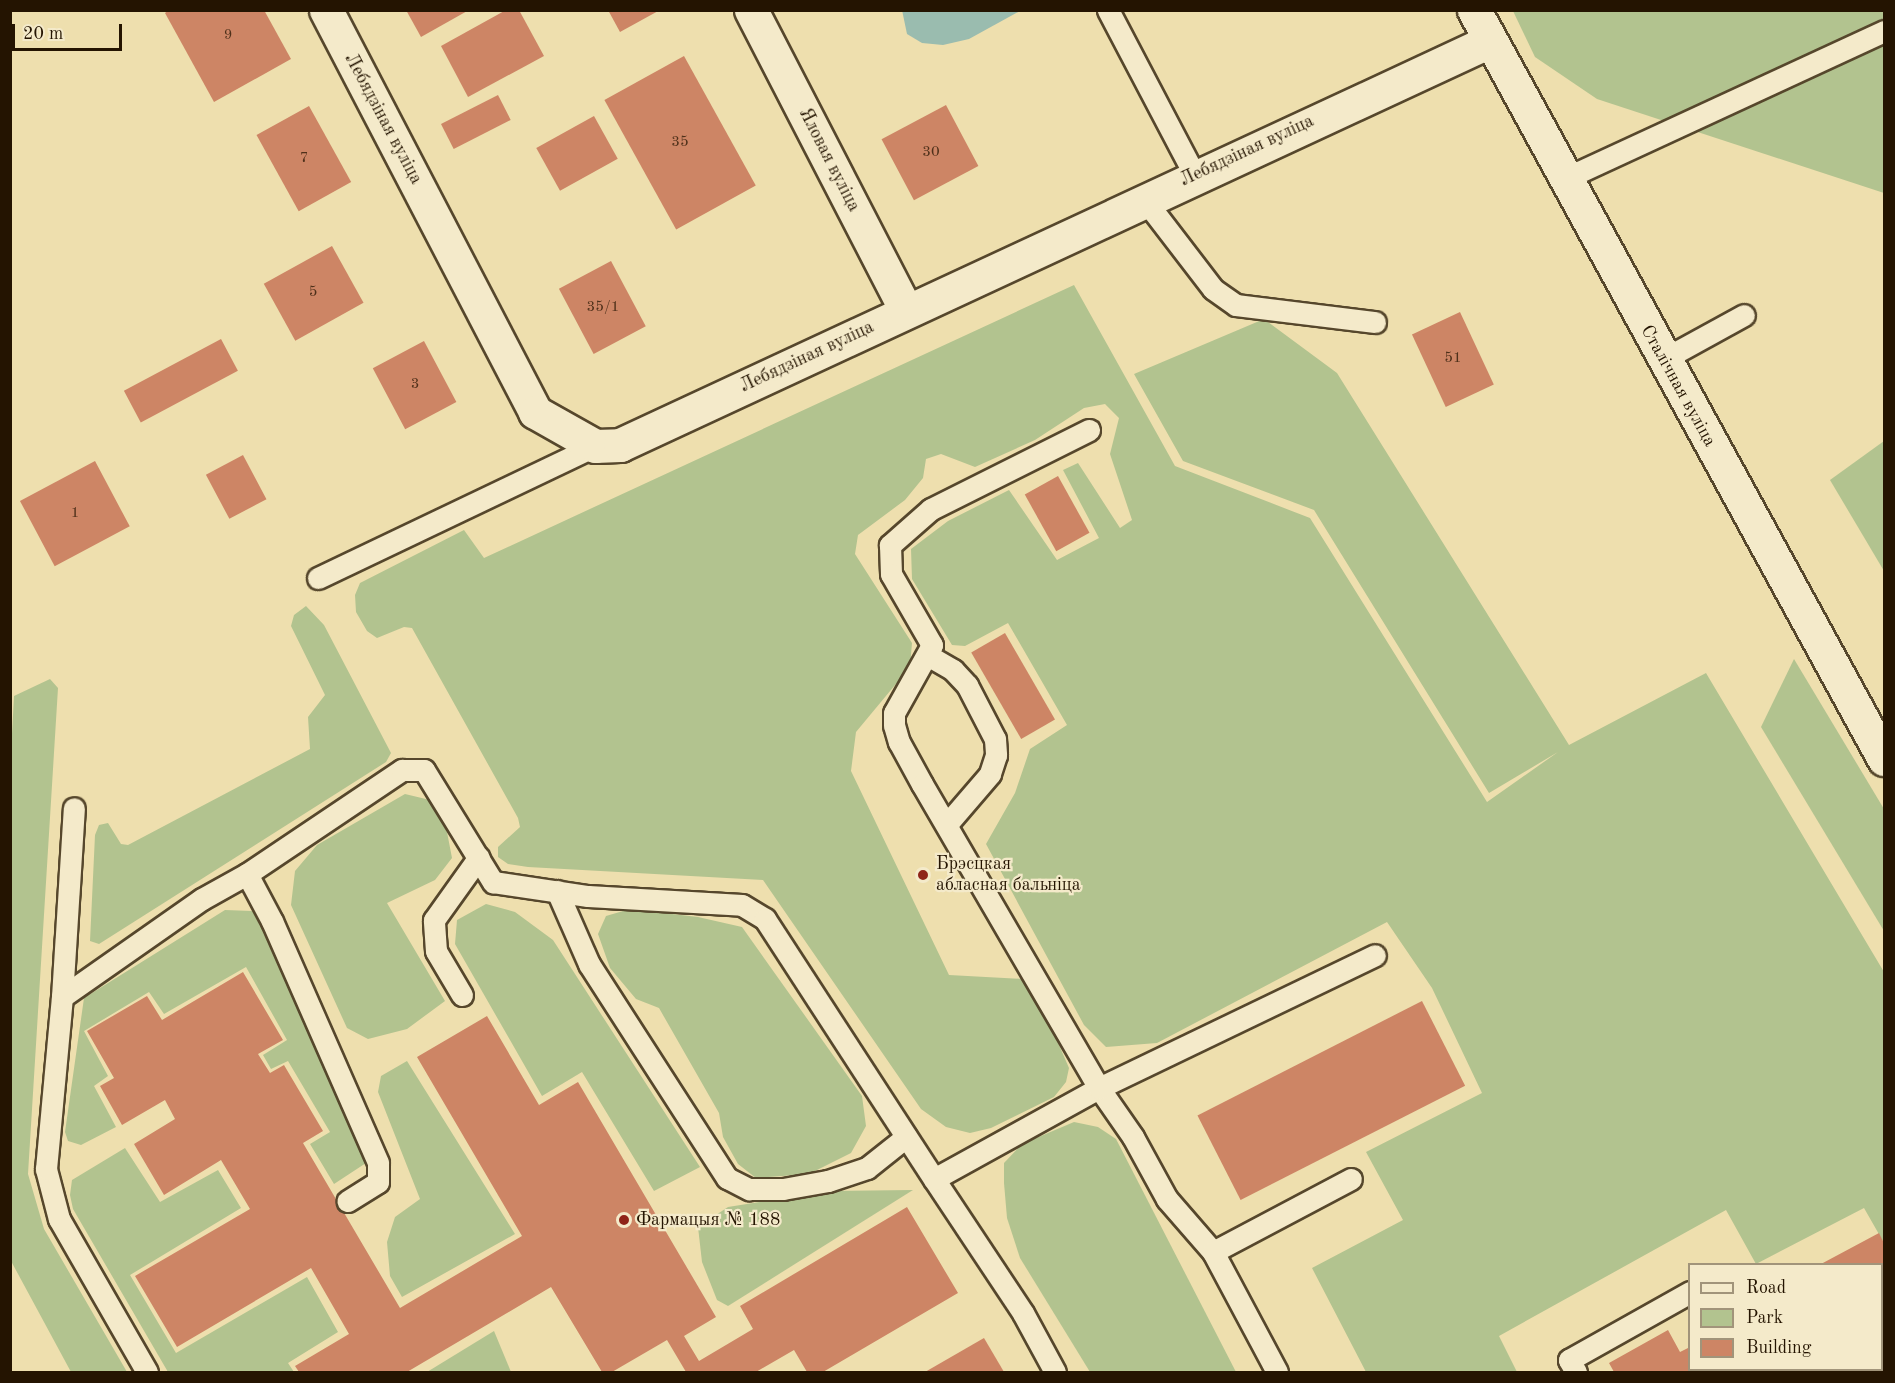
<!DOCTYPE html>
<meta charset="utf-8">
<style>
body{margin:0}
#map{position:relative;width:1895px;height:1383px;overflow:hidden;background:#eedfae;font-family:"Old Standard TT",serif}
div>[style]{position:absolute}
[style*='--x']{left:calc(var(--x)*1px);top:calc(var(--y)*1px);width:calc(var(--w)*1px);rotate:calc(var(--a)*1deg)}
.green>*{inset:0;background:#b2c38f}
.water>*{inset:0;background:#9abcaf}
.building>*{inset:0;background:#cd8565;transform-origin:0 0}
.roads{filter:drop-shadow(2px 0 #56472c) drop-shadow(-2px 0 #56472c) drop-shadow(0 2px #56472c) drop-shadow(0 -2px #56472c)}
.lane>*{height:21px;margin:-10.5px;padding:0 10.5px;transform-origin:10.5px;border-radius:10.5px;background:#f4eaca}
.street>*{height:33px;margin:-16.5px;padding:0 16.5px;transform-origin:16.5px;border-radius:16.5px;background:#f4eaca}
.dots>*{width:16px;height:16px;translate:-50% -50%;box-sizing:border-box;border:3px solid #f4eaca;border-radius:50%}
span{translate:-50% -50%;white-space:nowrap;text-align:center;line-height:1.15;-webkit-text-stroke:4.5px #f4eaca;paint-order:stroke}
.number-label{font-size:15px;color:#4e301a}
.number-label span{-webkit-text-stroke-width:0}
.street-label{font-size:18px;color:#241401}
.poi-label{font-size:18px;color:#241401}
.left{translate:0 -50%;text-align:left}
.frame{position:absolute;inset:0;border:12px solid #241401;pointer-events:none}
.legend{position:absolute;left:1688px;top:1263px;width:195px;height:108px;box-sizing:border-box;background:#f4eaca;border:2px solid #a1947a;margin:0;padding:8px 10px;list-style:none;font-size:18px;color:#241401}
.legend li{display:flex;align-items:center;gap:12px;height:30px}
.legend b{width:30px;border:2px solid #a1947a}
.scale{position:absolute;left:12px;top:24px;width:110px;height:27px;box-sizing:border-box;border:3px solid #241401;border-top:0;padding-left:8px;font-size:18px;line-height:21px;white-space:nowrap;color:#241401;-webkit-text-stroke:4px #f4eaca;paint-order:stroke}
</style>
<div id="map">
<div class="green">
<i style="clip-path:polygon(1513px 11px,1884px 11px,1884px 193px,1597px 99px,1535px 57px)"></i>
<i style="clip-path:polygon(1074px 285px,1175px 466px,1310px 518px,1487px 802px,1558px 752px,1489px 793px,1314px 510px,1183px 461px,1134px 374px,1264px 319px,1337px 373px,1569px 745px,1706px 673px,1884px 972px,1884px 1243px,1864px 1208px,1756px 1264px,1726px 1210px,1499px 1336px,1517px 1372px,1366px 1372px,1312px 1268px,1403px 1220px,1366px 1152px,1482px 1093px,1432px 988px,1387px 922px,1157px 1043px,1106px 1047px,1084px 1025px,986px 844px,1015px 793px,1030px 749px,1067px 725px,1008px 623px,965px 646px,952px 645px,912px 579px,911px 549px,948px 521px,1009px 490px,1057px 560px,1099px 538px,1063px 470px,1078px 463px,1120px 528px,1132px 520px,1110px 454px,1119px 418px,1105px 404px,1084px 408px,1035px 440px,975px 467px,941px 454px,926px 459px,923px 478px,905px 500px,858px 535px,855px 554px,912px 643px,910px 667px,856px 732px,851px 771px,949px 975px,1023px 979px,1043px 1008px,1069px 1068px,1066px 1082px,1054px 1097px,991px 1128px,970px 1133px,946px 1127px,921px 1109px,763px 880px,528px 867px,508px 864px,498px 857px,498px 847px,520px 827px,518px 818px,412px 628px,404px 627px,377px 638px,367px 631px,356px 612px,355px 595px,360px 583px,464px 530px,484px 558px)"></i>
<i style="clip-path:polygon(1884px 441px,1884px 571px,1830px 480px)"></i>
<i style="clip-path:polygon(306px 606px,324px 625px,391px 753px,386px 762px,99px 944px,90px 941px,95px 835px,99px 825px,108px 823px,121px 844px,128px 845px,310px 749px,308px 717px,325px 695px,291px 626px,294px 615px)"></i>
<i style="clip-path:polygon(1794px 659px,1884px 809px,1884px 931px,1761px 727px)"></i>
<i style="clip-path:polygon(50px 679px,58px 688px,28px 1174px,44px 1229px,127px 1372px,71px 1372px,11px 1261px,10px 771px,14px 696px)"></i>
<i style="clip-path:polygon(405px 794px,430px 800px,447px 832px,452px 858px,435px 880px,387px 903px,445px 1001px,407px 1029px,368px 1039px,347px 1028px,291px 905px,295px 871px,317px 845px)"></i>
<i style="clip-path:polygon(486px 904px,515px 912px,553px 940px,700px 1167px,654px 1191px,582px 1072px,542px 1096px,455px 944px,457px 920px)"></i>
<i style="clip-path:polygon(630px 909px,698px 917px,742px 927px,862px 1096px,866px 1126px,851px 1153px,809px 1174px,756px 1178px,738px 1164px,723px 1137px,719px 1113px,659px 1008px,636px 999px,610px 968px,598px 934px,606px 916px)"></i>
<i style="clip-path:polygon(225px 910px,252px 911px,270px 926px,371px 1142px,366px 1163px,334px 1184px,310px 1144px,330px 1132px,288px 1061px,271px 1069px,263px 1055px,287px 1040px,246px 967px,164px 1014px,149px 992px,84px 1031px,108px 1076px,94px 1086px,116px 1127px,81px 1145px,68px 1141px,65px 1132px,84px 998px)"></i>
<i style="clip-path:polygon(407px 1061px,515px 1234px,402px 1297px,390px 1276px,387px 1242px,395px 1217px,420px 1199px,378px 1092px,381px 1076px)"></i>
<i style="clip-path:polygon(1074px 1122px,1098px 1127px,1116px 1139px,1236px 1372px,1090px 1372px,1020px 1258px,1007px 1218px,1004px 1183px,1004px 1163px,1022px 1144px)"></i>
<i style="clip-path:polygon(125px 1148px,160px 1202px,218px 1170px,241px 1208px,130px 1275px,176px 1353px,307px 1277px,338px 1332px,288px 1363px,294px 1372px,168px 1372px,73px 1209px,70px 1195px,72px 1180px)"></i>
<i style="clip-path:polygon(913px 1190px,728px 1306px,717px 1300px,702px 1262px,698px 1227px,728px 1207px,828px 1191px)"></i>
<i style="clip-path:polygon(494px 1331px,511px 1372px,427px 1372px)"></i>
</div>
<div class="water">
<i style="clip-path:polygon(902px 10px,1020px 10px,1020px 11px,969px 39px,943px 45px,922px 43px,907px 34px)"></i>
</div>
<div class="building">
<i style="clip-path:polygon(169px 10px,264px 10px,291px 59px,214px 102px,165px 13px)"></i>
<i style="clip-path:polygon(406px 10px,469px 10px,421px 37px)"></i>
<i style="clip-path:polygon(506px 10px,519px 10px,544px 56px,468px 97px,441px 46px)"></i>
<i style="clip-path:polygon(608px 10px,660px 10px,620px 32px)"></i>
<i style="left:684px;top:56px;width:148px;height:91px;rotate:61deg"></i>
<i style="left:498px;top:95px;width:28px;height:64px;rotate:63deg"></i>
<i style="left:946px;top:105px;width:69px;height:73px;rotate:62deg"></i>
<i style="left:309px;top:106px;width:87px;height:60px;rotate:61deg"></i>
<i style="left:594px;top:116px;width:49px;height:66px;rotate:61deg"></i>
<i style="left:332px;top:246px;width:65px;height:78px;rotate:61deg"></i>
<i style="left:611px;top:261px;width:74px;height:59px;rotate:62deg"></i>
<i style="left:1460px;top:312px;width:80px;height:53px;rotate:65deg"></i>
<i style="left:221px;top:339px;width:36px;height:110px;rotate:62deg"></i>
<i style="left:424px;top:341px;width:69px;height:58px;rotate:62deg"></i>
<i style="left:243px;top:455px;width:50px;height:42px;rotate:62deg"></i>
<i style="left:95px;top:461px;width:74px;height:85px;rotate:62deg"></i>
<i style="left:1058px;top:476px;width:65px;height:38px;rotate:61deg"></i>
<i style="left:1005px;top:633px;width:100px;height:39px;rotate:60deg"></i>
<i style="clip-path:polygon(243px 972px,283px 1040px,258px 1054px,270px 1073px,284px 1065px,323px 1131px,303px 1143px,400px 1308px,522px 1236px,417px 1057px,487px 1016px,539px 1105px,578px 1082px,716px 1317px,684px 1336px,699px 1361px,753px 1329px,740px 1306px,907px 1207px,958px 1293px,823px 1372px,807px 1372px,794px 1350px,756px 1372px,686px 1372px,667px 1340px,612px 1372px,602px 1372px,551px 1287px,407px 1372px,299px 1372px,295px 1366px,349px 1334px,311px 1268px,177px 1347px,135px 1276px,250px 1209px,221px 1160px,164px 1195px,134px 1144px,175px 1119px,165px 1100px,122px 1125px,100px 1086px,114px 1078px,87px 1031px,147px 996px,162px 1020px)"></i>
<i style="left:1422px;top:1001px;width:95px;height:252px;rotate:63deg"></i>
<i style="clip-path:polygon(1879px 1233px,1884px 1243px,1884px 1372px,1614px 1372px,1609px 1363px,1668px 1330px,1680px 1352px,1690px 1347px,1690px 1370px,1882px 1370px,1882px 1264px,1821px 1264px)"></i>
<i style="clip-path:polygon(984px 1338px,1004px 1372px,925px 1372px)"></i>
</div>
<div class="roads">
<div class="lane">
<i style="--x:1108;--y:10;--w:187;--a:62.3"></i>
<i style="--x:1564;--y:179;--w:353;--a:-24.8"></i>
<i style="--x:1144;--y:199;--w:113;--a:52.5"></i>
<i style="--x:1213;--y:289;--w:28;--a:35"></i>
<i style="--x:1236;--y:305;--w:140;--a:7"></i>
<i style="--x:1664;--y:359;--w:91;--a:-28.8"></i>
<i style="--x:1089;--y:430;--w:177;--a:153.4"></i>
<i style="--x:931;--y:509;--w:55;--a:138.7"></i>
<i style="--x:890;--y:545;--w:29;--a:88"></i>
<i style="--x:891;--y:574;--w:82;--a:60"></i>
<i style="--x:932;--y:645;--w:78;--a:119.2"></i>
<i style="--x:894;--y:713;--w:12;--a:90"></i>
<i style="--x:894;--y:725;--w:18;--a:74"></i>
<i style="--x:899;--y:742;--w:48;--a:61.3"></i>
<i style="--x:922;--y:784;--w:352;--a:59.8"></i>
<i style="--x:1099;--y:1088;--w:60;--a:55.2"></i>
<i style="--x:1133;--y:1137;--w:71;--a:61.3"></i>
<i style="--x:1167;--y:1199;--w:70;--a:49"></i>
<i style="--x:1213;--y:1252;--w:136;--a:61.9"></i>
<i style="--x:318;--y:578;--w:307;--a:-25.5"></i>
<i style="--x:929;--y:656;--w:28;--a:30"></i>
<i style="--x:953;--y:670;--w:21;--a:47"></i>
<i style="--x:967;--y:685;--w:61;--a:62.6"></i>
<i style="--x:995;--y:739;--w:16;--a:86"></i>
<i style="--x:996;--y:755;--w:20;--a:108"></i>
<i style="--x:990;--y:774;--w:66;--a:130.7"></i>
<i style="--x:247;--y:874;--w:53;--a:62"></i>
<i style="--x:272;--y:921;--w:264;--a:66.3"></i>
<i style="--x:378;--y:1163;--w:19;--a:90"></i>
<i style="--x:378;--y:1182;--w:36;--a:148"></i>
<i style="--x:557;--y:891;--w:80;--a:66.3"></i>
<i style="--x:589;--y:964;--w:255;--a:57.2"></i>
<i style="--x:727;--y:1178;--w:25;--a:27"></i>
<i style="--x:749;--y:1189;--w:34;--a:0"></i>
<i style="--x:783;--y:1189;--w:46;--a:-10.1"></i>
<i style="--x:828;--y:1181;--w:41;--a:-18.4"></i>
<i style="--x:867;--y:1168;--w:50;--a:-38.5"></i>
<i style="--x:462;--y:995;--w:51;--a:-120.6"></i>
<i style="--x:436;--y:951;--w:31;--a:-94"></i>
<i style="--x:434;--y:920;--w:77;--a:-54.5"></i>
<i style="--x:62;--y:997;--w:189;--a:-86.4"></i>
<i style="--x:1213;--y:1252;--w:156;--a:-27.9"></i>
<i style="--x:147;--y:1372;--w:177;--a:-119.9"></i>
<i style="--x:59;--y:1219;--w:52;--a:-104.6"></i>
<i style="--x:46;--y:1169;--w:173;--a:-84.7"></i>
<i style="--x:62;--y:997;--w:171;--a:-35"></i>
<i style="--x:202;--y:899;--w:51;--a:-29.1"></i>
<i style="--x:247;--y:874;--w:187;--a:-33.9"></i>
<i style="--x:402;--y:770;--w:22;--a:0"></i>
<i style="--x:424;--y:770;--w:132;--a:58.4"></i>
<i style="--x:493;--y:882;--w:96;--a:8.4"></i>
<i style="--x:588;--y:896;--w:154;--a:3.3"></i>
<i style="--x:742;--y:905;--w:27;--a:31"></i>
<i style="--x:765;--y:919;--w:310;--a:57"></i>
<i style="--x:1055;--y:1372;--w:67;--a:-118.5"></i>
<i style="--x:1023;--y:1313;--w:161;--a:-123.6"></i>
<i style="--x:934;--y:1179;--w:188;--a:-28.9"></i>
<i style="--x:1099;--y:1088;--w:306;--a:-25.7"></i>
<i style="--x:1576;--y:1372;--w:14;--a:-120"></i>
<i style="--x:1569;--y:1360;--w:139;--a:-29.3"></i>
</div>
<div class="street">
<i style="--x:326;--y:10;--w:453;--a:62.5"></i>
<i style="--x:535;--y:412;--w:69;--a:29.5"></i>
<i style="--x:595;--y:446;--w:25;--a:-2"></i>
<i style="--x:620;--y:445;--w:959;--a:-24.91"></i>
<i style="--x:751;--y:10;--w:338;--a:62.7"></i>
<i style="--x:1474;--y:10;--w:854;--a:61.3"></i>
</div>
</div>
<div class="dots">
<i style="left:923px;top:875px;background:#8f2418"></i>
<i style="left:624px;top:1220px;background:#8f2418"></i>
</div>
<div class="number-label">
<span style="left:228px;top:36px">9</span>
<span style="left:680px;top:143px">35</span>
<span style="left:931px;top:153px">30</span>
<span style="left:304px;top:159px">7</span>
<span style="left:313px;top:293px">5</span>
<span style="left:603px;top:308px">35/1</span>
<span style="left:1453px;top:359px">51</span>
<span style="left:415px;top:385px">3</span>
<span style="left:75px;top:514px">1</span>
</div>
<div class="street-label">
<span style="left:383px;top:119px;rotate:62deg">Лебядзіная вуліца</span>
<span style="left:1247px;top:151px;rotate:-25deg">Лебядзіная вуліца</span>
<span style="left:829px;top:160px;rotate:63deg">Яловая вуліца</span>
<span style="left:807px;top:357px;rotate:-25deg">Лебядзіная вуліца</span>
<span style="left:1678px;top:386px;rotate:61deg">Сталічная вуліца</span>
</div>
<div class="poi-label">
<span class="left" style="left:936px;top:875px">Брэсцкая<br>абласная бальніца</span>
<span class="left" style="left:636px;top:1220px">Фармацыя № 188</span>
</div>
<div class="frame"></div>
<ul class="legend">
<li><b style="height:8px;background:#f4eaca"></b>Road</li>
<li><b style="height:16px;background:#b2c38f"></b>Park</li>
<li><b style="height:16px;background:#cd8565"></b>Building</li>
</ul>
<div class="scale">20 m</div>
</div>
